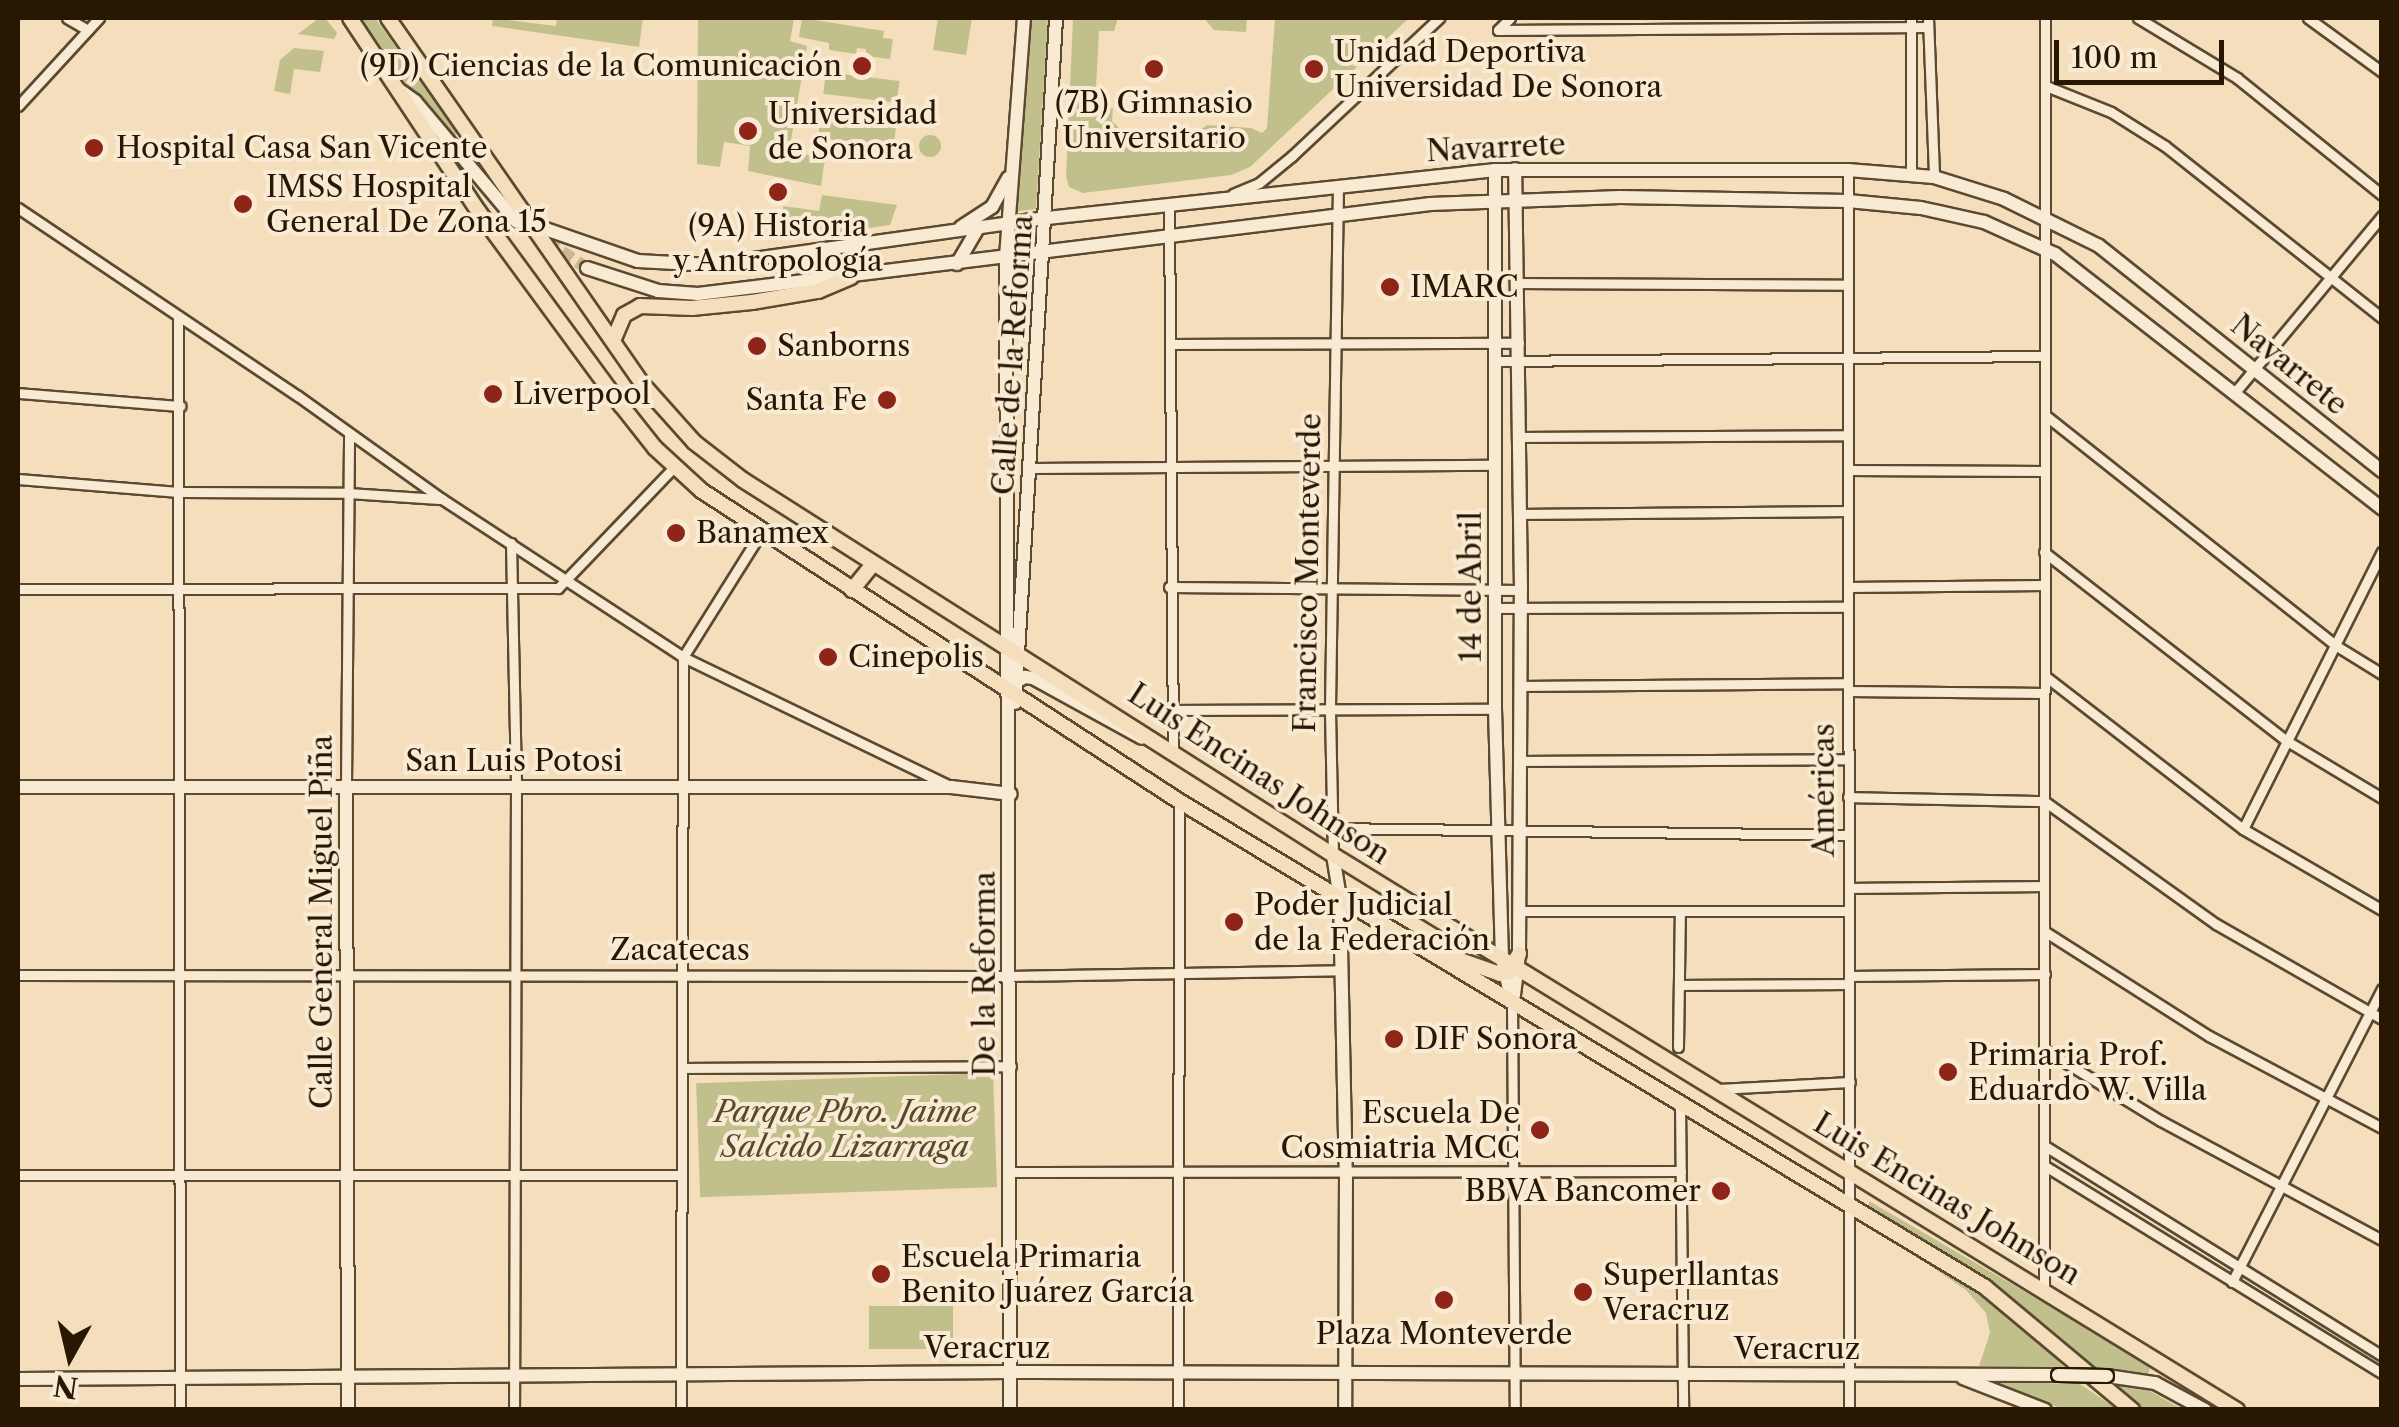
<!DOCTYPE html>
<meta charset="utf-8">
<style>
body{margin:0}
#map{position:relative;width:2399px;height:1427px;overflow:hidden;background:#f5debb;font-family:"Libre Caslon Text",serif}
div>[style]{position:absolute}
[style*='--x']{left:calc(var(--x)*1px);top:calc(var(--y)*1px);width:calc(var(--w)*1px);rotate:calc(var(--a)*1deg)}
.green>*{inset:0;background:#c1c08c;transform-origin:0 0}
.round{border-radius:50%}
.secondary-tunnel>*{height:12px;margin-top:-6px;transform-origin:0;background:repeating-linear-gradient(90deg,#ccb696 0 12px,transparent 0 18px)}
.roads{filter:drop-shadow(2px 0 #5b4931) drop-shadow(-2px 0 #5b4931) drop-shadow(0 2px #5b4931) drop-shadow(0 -2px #5b4931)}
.street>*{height:9px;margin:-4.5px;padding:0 4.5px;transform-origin:4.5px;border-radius:4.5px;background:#f8ead3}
.secondary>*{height:12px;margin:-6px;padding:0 6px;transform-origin:6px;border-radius:6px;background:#f8ead3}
.primary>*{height:14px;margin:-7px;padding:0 7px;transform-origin:7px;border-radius:7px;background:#f5debb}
.bridges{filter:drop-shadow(2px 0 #281703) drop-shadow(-2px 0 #281703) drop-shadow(0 2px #281703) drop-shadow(0 -2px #281703)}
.secondary-bridge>*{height:12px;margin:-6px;padding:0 6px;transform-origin:6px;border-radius:6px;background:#f8ead3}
.dots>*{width:28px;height:28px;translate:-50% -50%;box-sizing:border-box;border:5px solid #f8ead3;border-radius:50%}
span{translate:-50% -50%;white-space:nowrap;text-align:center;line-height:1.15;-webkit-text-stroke:8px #f8ead3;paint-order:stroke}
.poi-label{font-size:30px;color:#281703}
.left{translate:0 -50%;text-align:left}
.right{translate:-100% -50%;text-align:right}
.street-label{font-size:30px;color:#281703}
.park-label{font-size:30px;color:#564a2c;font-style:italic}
.frame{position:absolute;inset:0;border:20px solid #281703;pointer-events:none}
.north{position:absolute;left:20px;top:1307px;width:100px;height:100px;-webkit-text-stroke:8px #f8ead3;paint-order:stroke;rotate:188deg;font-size:28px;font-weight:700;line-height:40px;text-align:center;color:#281703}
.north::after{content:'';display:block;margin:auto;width:35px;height:45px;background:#281703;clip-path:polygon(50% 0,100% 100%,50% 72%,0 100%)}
.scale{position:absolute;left:2054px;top:40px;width:170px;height:45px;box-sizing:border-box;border:5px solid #281703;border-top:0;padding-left:12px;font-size:30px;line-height:35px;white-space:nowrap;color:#281703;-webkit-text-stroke:8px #f8ead3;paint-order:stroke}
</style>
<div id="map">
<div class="green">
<i style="clip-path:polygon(319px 18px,325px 18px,337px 33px,334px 39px,298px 34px)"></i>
<i style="clip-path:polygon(361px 18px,375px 18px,458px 133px,453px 137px,404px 81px)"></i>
<i style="clip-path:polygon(493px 18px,556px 26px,557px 18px,643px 18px,639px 47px,492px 26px)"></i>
<i style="clip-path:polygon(698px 18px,794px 18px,790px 41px,807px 46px,789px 152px,825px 158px,821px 186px,748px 171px,750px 146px,724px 142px,720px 167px,697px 164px)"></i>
<i style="clip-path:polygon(802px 18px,884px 31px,883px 38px,893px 39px,890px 59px,866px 56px,866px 49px,857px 48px,856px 54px,829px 50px,829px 43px,799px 37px)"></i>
<i style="clip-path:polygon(938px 18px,972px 18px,966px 55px,933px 50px)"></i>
<i style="clip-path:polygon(1028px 18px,1048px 18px,1036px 209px,1012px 212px)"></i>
<i style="clip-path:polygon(1073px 18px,1118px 18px,1114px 31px,1099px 31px,1095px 107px,1113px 108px,1112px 121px,1124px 133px,1188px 139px,1207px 125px,1251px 128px,1262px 133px,1267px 128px,1275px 18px,1409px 18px,1250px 167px,1231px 175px,1083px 193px,1069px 187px,1066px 176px)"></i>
<i style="clip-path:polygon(1204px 18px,1247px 18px,1246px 32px,1214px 30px)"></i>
<i style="clip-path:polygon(294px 48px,324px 51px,320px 72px,294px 69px,290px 94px,274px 91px,280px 60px)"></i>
<i style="left:826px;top:72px;width:74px;height:22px;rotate:7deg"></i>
<i style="left:821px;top:115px;width:76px;height:23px;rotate:8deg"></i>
<i class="round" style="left:919px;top:135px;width:22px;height:22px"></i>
<i style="clip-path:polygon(822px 195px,897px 205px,890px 225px,784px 240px,783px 206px,819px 211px)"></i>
<i style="left:993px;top:1073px;width:114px;height:297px;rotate:88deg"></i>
<i style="clip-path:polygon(1869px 1201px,2151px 1365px,2148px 1375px,2087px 1368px,1930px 1246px,1869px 1209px)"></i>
<i style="clip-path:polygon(1931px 1260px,2027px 1327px,2064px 1367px,1979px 1366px,1990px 1333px,1986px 1313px,1966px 1290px,1929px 1265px)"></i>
<i style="left:869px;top:1306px;width:84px;height:43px"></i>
<i style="clip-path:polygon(1996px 1382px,2080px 1384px,2117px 1409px,2062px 1409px)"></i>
<i style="clip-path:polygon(2103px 1384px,2139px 1385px,2182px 1409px,2144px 1409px)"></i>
</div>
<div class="secondary-tunnel">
<i style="--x:517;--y:222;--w:84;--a:33.3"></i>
</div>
<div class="roads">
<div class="street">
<i style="--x:67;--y:18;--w:24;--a:30"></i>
<i style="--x:1911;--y:18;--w:156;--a:90"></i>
<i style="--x:1928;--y:18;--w:159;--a:87.8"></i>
<i style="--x:2138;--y:18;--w:116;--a:31.2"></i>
<i style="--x:2237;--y:78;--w:186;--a:38.9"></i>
<i style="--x:2308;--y:18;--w:92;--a:36.1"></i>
<i style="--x:1498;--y:30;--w:430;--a:-0.4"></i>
<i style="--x:1498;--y:30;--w:17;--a:-45"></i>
<i style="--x:2046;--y:86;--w:70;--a:21.8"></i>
<i style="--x:2111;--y:112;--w:64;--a:32.2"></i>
<i style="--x:2165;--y:146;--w:277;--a:38.4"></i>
<i style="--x:18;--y:106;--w:120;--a:-47.4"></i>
<i style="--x:1848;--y:170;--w:1240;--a:89.95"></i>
<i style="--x:1233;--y:194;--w:28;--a:-23"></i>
<i style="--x:1259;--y:183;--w:43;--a:-39.3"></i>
<i style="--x:1292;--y:156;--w:202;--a:-43.2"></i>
<i style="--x:1169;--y:204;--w:549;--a:89.58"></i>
<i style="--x:18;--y:208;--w:337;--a:33.9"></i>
<i style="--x:298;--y:396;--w:177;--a:35.6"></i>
<i style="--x:442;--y:499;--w:288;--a:33.2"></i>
<i style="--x:683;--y:657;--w:294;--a:25.8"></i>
<i style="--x:1519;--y:283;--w:329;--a:0.3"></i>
<i style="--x:178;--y:316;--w:1094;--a:89.9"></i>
<i style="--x:1173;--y:344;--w:346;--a:-0.2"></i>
<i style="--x:1497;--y:361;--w:547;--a:-0.52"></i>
<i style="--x:2236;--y:391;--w:228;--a:-50.2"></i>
<i style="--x:18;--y:393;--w:163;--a:4.6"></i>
<i style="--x:2045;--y:415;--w:370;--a:38.4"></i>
<i style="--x:2335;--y:645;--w:55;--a:31.7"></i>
<i style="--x:1520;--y:437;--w:328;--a:-0.3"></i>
<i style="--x:1031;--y:468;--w:465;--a:-0.4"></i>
<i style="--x:1848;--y:470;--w:196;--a:0.3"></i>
<i style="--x:18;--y:479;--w:164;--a:4.6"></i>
<i style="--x:181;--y:492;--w:167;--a:0.3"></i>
<i style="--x:348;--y:493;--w:91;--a:3.8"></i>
<i style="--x:1521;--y:514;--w:327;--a:-0.5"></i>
<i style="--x:511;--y:543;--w:243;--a:88.8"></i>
<i style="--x:516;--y:786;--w:624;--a:90.18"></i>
<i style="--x:2044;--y:552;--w:308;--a:37.9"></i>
<i style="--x:2287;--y:741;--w:111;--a:31"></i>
<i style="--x:1169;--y:587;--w:352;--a:0.5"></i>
<i style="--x:1848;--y:587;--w:196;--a:-0.6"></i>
<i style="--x:18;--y:589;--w:540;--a:-0.11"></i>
<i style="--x:558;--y:588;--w:168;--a:-46.2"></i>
<i style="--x:1498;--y:608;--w:350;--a:-0.2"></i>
<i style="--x:2045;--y:676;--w:250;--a:37.7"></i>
<i style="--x:2243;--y:829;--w:161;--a:30.2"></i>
<i style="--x:1519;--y:686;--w:329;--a:-0.5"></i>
<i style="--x:1848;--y:691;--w:196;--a:0.6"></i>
<i style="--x:1170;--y:710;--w:325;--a:-0.2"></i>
<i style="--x:1519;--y:761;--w:329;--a:-0.3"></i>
<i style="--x:346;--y:785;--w:351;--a:-89.5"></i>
<i style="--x:1848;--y:797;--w:196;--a:1.2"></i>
<i style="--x:2044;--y:801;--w:211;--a:35.6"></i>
<i style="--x:2216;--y:924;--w:191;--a:29.8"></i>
<i style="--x:1331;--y:828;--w:518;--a:0.77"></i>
<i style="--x:2243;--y:829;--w:310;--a:-63.4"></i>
<i style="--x:1333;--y:855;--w:148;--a:-91.2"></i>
<i style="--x:1330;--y:707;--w:522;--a:-89.12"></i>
<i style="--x:1849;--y:888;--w:195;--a:-0.6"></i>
<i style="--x:1519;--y:911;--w:330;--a:0"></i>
<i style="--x:2044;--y:931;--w:196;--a:32.5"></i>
<i style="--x:2209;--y:1036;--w:196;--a:28"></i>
<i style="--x:18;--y:975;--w:993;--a:0.06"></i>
<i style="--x:1011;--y:976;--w:331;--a:-1"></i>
<i style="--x:1849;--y:976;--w:196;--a:-0.6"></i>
<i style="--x:1679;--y:985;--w:170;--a:-0.3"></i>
<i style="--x:1512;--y:1002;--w:408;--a:89.6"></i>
<i style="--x:1678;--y:1047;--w:136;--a:-89.2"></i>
<i style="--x:2045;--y:1050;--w:136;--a:31.5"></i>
<i style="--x:2161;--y:1121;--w:251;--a:28.3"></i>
<i style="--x:682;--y:1068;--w:329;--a:-0.3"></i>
<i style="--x:1718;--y:1089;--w:132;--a:-3"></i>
<i style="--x:1680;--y:1104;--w:306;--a:89.4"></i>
<i style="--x:2045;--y:1146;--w:397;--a:31.9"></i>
<i style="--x:2045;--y:1166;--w:395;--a:31.6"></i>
<i style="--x:1010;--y:1172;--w:671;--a:-0.09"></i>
<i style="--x:18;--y:1175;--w:663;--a:0"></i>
<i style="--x:2232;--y:1282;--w:329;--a:-62.9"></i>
<i style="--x:2044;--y:1288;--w:1270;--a:-89.95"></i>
<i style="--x:681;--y:1410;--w:753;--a:-89.85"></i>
<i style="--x:683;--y:657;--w:149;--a:-57.9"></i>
<i style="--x:1178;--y:1410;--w:609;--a:-89.91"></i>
</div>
<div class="secondary">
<i style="--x:398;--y:89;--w:21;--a:35"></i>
<i style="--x:415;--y:101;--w:158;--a:49.9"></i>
<i style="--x:1495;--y:170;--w:539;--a:90"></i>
<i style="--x:1495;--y:709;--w:250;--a:88.4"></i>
<i style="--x:1502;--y:959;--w:44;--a:76.9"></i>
<i style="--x:531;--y:224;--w:113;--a:19.1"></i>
<i style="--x:638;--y:261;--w:73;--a:3.1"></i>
<i style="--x:711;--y:265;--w:339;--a:-8"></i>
<i style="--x:1047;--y:218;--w:451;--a:-6.1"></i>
<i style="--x:1495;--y:170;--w:353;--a:0"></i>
<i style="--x:1848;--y:170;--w:86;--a:4.7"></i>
<i style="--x:1934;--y:177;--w:73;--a:17.4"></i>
<i style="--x:2004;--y:199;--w:106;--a:26.3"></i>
<i style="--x:2099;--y:246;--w:362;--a:38.5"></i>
<i style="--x:961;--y:227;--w:37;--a:-33"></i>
<i style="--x:992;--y:207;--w:33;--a:-61"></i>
<i style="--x:957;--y:264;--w:42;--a:-59.7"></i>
<i style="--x:587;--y:268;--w:75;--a:17.9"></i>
<i style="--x:658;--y:291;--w:40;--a:4.3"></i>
<i style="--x:698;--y:294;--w:738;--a:-7.01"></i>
<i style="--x:1430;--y:204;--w:190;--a:-2.1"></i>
<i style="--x:1620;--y:197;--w:228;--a:1"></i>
<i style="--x:1848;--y:201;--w:73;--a:5.5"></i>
<i style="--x:1921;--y:208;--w:65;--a:12.5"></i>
<i style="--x:1984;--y:222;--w:78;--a:24.3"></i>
<i style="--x:2055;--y:254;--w:415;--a:37.9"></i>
<i style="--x:1014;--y:683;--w:13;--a:-29"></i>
<i style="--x:1025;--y:677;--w:8;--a:7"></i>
<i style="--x:1033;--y:678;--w:124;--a:28.8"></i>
<i style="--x:1015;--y:703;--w:686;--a:-86.57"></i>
<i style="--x:346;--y:785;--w:625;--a:89.82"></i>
<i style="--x:18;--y:787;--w:933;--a:0"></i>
<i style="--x:951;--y:787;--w:60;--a:6.7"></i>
<i style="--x:1333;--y:855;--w:44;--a:80.8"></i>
<i style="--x:1340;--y:898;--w:275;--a:88.8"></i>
<i style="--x:1346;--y:1173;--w:237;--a:90.2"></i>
<i style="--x:1514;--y:995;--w:41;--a:-83"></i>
<i style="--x:1519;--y:954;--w:364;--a:-89.7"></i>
<i style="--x:1521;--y:590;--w:421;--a:-90.8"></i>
<i style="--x:2107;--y:1376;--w:49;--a:8.3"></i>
<i style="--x:2155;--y:1383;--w:57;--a:28.4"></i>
<i style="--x:1963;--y:1378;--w:88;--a:21.3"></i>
<i style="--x:18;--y:1379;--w:992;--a:-0.4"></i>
<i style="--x:1010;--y:1372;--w:1048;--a:0.16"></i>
<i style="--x:1010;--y:1410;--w:1153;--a:-90.2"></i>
<i style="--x:1006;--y:257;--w:240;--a:-85.7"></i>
</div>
<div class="primary">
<i style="--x:350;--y:18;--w:233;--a:56.4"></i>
<i style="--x:479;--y:212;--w:240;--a:53.7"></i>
<i style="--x:621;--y:405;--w:55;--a:51.7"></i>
<i style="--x:655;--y:448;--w:64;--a:42.5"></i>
<i style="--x:702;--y:491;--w:569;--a:33.02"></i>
<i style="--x:1179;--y:801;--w:941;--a:31.09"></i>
<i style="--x:1985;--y:1287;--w:192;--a:39.9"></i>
<i style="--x:388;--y:18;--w:448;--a:55.2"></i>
<i style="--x:644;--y:386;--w:75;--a:48.2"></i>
<i style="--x:694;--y:442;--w:62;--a:37.8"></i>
<i style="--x:743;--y:480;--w:699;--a:32.44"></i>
<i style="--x:1333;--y:855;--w:1061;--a:31.55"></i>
<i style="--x:613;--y:341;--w:28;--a:-67"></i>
<i style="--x:624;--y:315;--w:18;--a:-29"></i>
<i style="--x:640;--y:306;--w:52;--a:2.2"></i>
<i style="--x:692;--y:308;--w:60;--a:-5.7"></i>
<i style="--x:752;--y:302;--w:67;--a:-9.5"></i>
<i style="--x:818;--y:291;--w:36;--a:-23"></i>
<i style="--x:852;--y:590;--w:33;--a:-51"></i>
<i style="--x:1452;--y:957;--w:51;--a:19.5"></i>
<i style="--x:1500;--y:974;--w:9;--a:-13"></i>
<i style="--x:1509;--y:972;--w:21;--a:-61"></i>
</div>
</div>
<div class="bridges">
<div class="secondary-bridge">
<i style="--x:2058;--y:1375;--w:49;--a:1.2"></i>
</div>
</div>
<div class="dots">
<i style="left:862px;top:66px;background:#8f2418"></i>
<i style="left:1154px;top:69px;background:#8f2418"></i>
<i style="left:1314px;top:69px;background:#8f2418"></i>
<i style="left:748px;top:131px;background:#8f2418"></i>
<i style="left:94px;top:148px;background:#8f2418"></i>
<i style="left:778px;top:192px;background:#8f2418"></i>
<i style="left:243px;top:204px;background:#8f2418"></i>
<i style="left:1390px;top:287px;background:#8f2418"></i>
<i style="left:757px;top:346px;background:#8f2418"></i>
<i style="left:493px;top:394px;background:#8f2418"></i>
<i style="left:887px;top:400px;background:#8f2418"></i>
<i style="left:676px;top:533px;background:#8f2418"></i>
<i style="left:828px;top:657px;background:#8f2418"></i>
<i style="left:1234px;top:922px;background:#8f2418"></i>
<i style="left:1394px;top:1039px;background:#8f2418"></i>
<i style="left:1948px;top:1072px;background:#8f2418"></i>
<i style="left:1540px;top:1130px;background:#8f2418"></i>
<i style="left:1721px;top:1191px;background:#8f2418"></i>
<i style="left:881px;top:1274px;background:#8f2418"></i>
<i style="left:1583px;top:1292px;background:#8f2418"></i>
<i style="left:1444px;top:1300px;background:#8f2418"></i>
</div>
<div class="poi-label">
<span class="left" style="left:1334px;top:69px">Unidad Deportiva<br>Universidad De Sonora</span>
<span class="right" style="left:842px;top:66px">(9D) Ciencias de la Comunicación</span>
<span style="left:1154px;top:120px">(7B) Gimnasio<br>Universitario</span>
<span class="left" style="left:768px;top:131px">Universidad<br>de Sonora</span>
<span class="left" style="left:116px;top:148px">Hospital Casa San Vicente</span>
<span class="left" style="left:266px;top:204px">IMSS Hospital<br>General De Zona 15</span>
<span style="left:778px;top:243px">(9A) Historia<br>y Antropología</span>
<span class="left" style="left:1410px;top:287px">IMARC</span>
<span class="left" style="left:777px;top:346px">Sanborns</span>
<span class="left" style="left:513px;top:394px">Liverpool</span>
<span class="right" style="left:867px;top:400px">Santa Fe</span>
<span class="left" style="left:696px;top:533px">Banamex</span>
<span class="left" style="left:848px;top:657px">Cinepolis</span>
<span class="left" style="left:1254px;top:922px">Poder Judicial<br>de la Federación</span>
<span class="left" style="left:1414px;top:1039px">DIF Sonora</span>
<span class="left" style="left:1968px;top:1072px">Primaria Prof.<br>Eduardo W. Villa</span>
<span class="right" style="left:1520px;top:1130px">Escuela De<br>Cosmiatria MCC</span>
<span class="right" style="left:1701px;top:1191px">BBVA Bancomer</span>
<span class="left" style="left:901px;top:1274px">Escuela Primaria<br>Benito Juárez García</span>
<span class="left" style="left:1603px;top:1292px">Superllantas<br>Veracruz</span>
<span style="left:1444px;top:1334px">Plaza Monteverde</span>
</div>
<div class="street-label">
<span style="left:1496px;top:148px;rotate:-3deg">Navarrete</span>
<span style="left:1013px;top:355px;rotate:-86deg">Calle de la Reforma</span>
<span style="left:2289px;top:365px;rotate:39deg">Navarrete</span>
<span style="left:1308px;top:573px;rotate:-89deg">Francisco Monteverde</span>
<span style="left:1471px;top:587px;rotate:-90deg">14 de Abril</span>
<span style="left:514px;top:761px">San Luis Potosi</span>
<span style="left:1259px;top:774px;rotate:33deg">Luis Encinas Johnson</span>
<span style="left:1824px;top:790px;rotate:-90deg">Américas</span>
<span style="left:322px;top:922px;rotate:-90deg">Calle General Miguel Piña</span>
<span style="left:680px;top:950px">Zacatecas</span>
<span style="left:985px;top:974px;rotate:-90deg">De la Reforma</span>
<span style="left:1947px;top:1199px;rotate:31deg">Luis Encinas Johnson</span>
<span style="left:987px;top:1348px">Veracruz</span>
<span style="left:1797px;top:1349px">Veracruz</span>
</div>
<div class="park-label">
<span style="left:845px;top:1129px">Parque Pbro. Jaime<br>Salcido Lizarraga</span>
</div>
<div class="frame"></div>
<div class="north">N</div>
<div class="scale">100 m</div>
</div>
